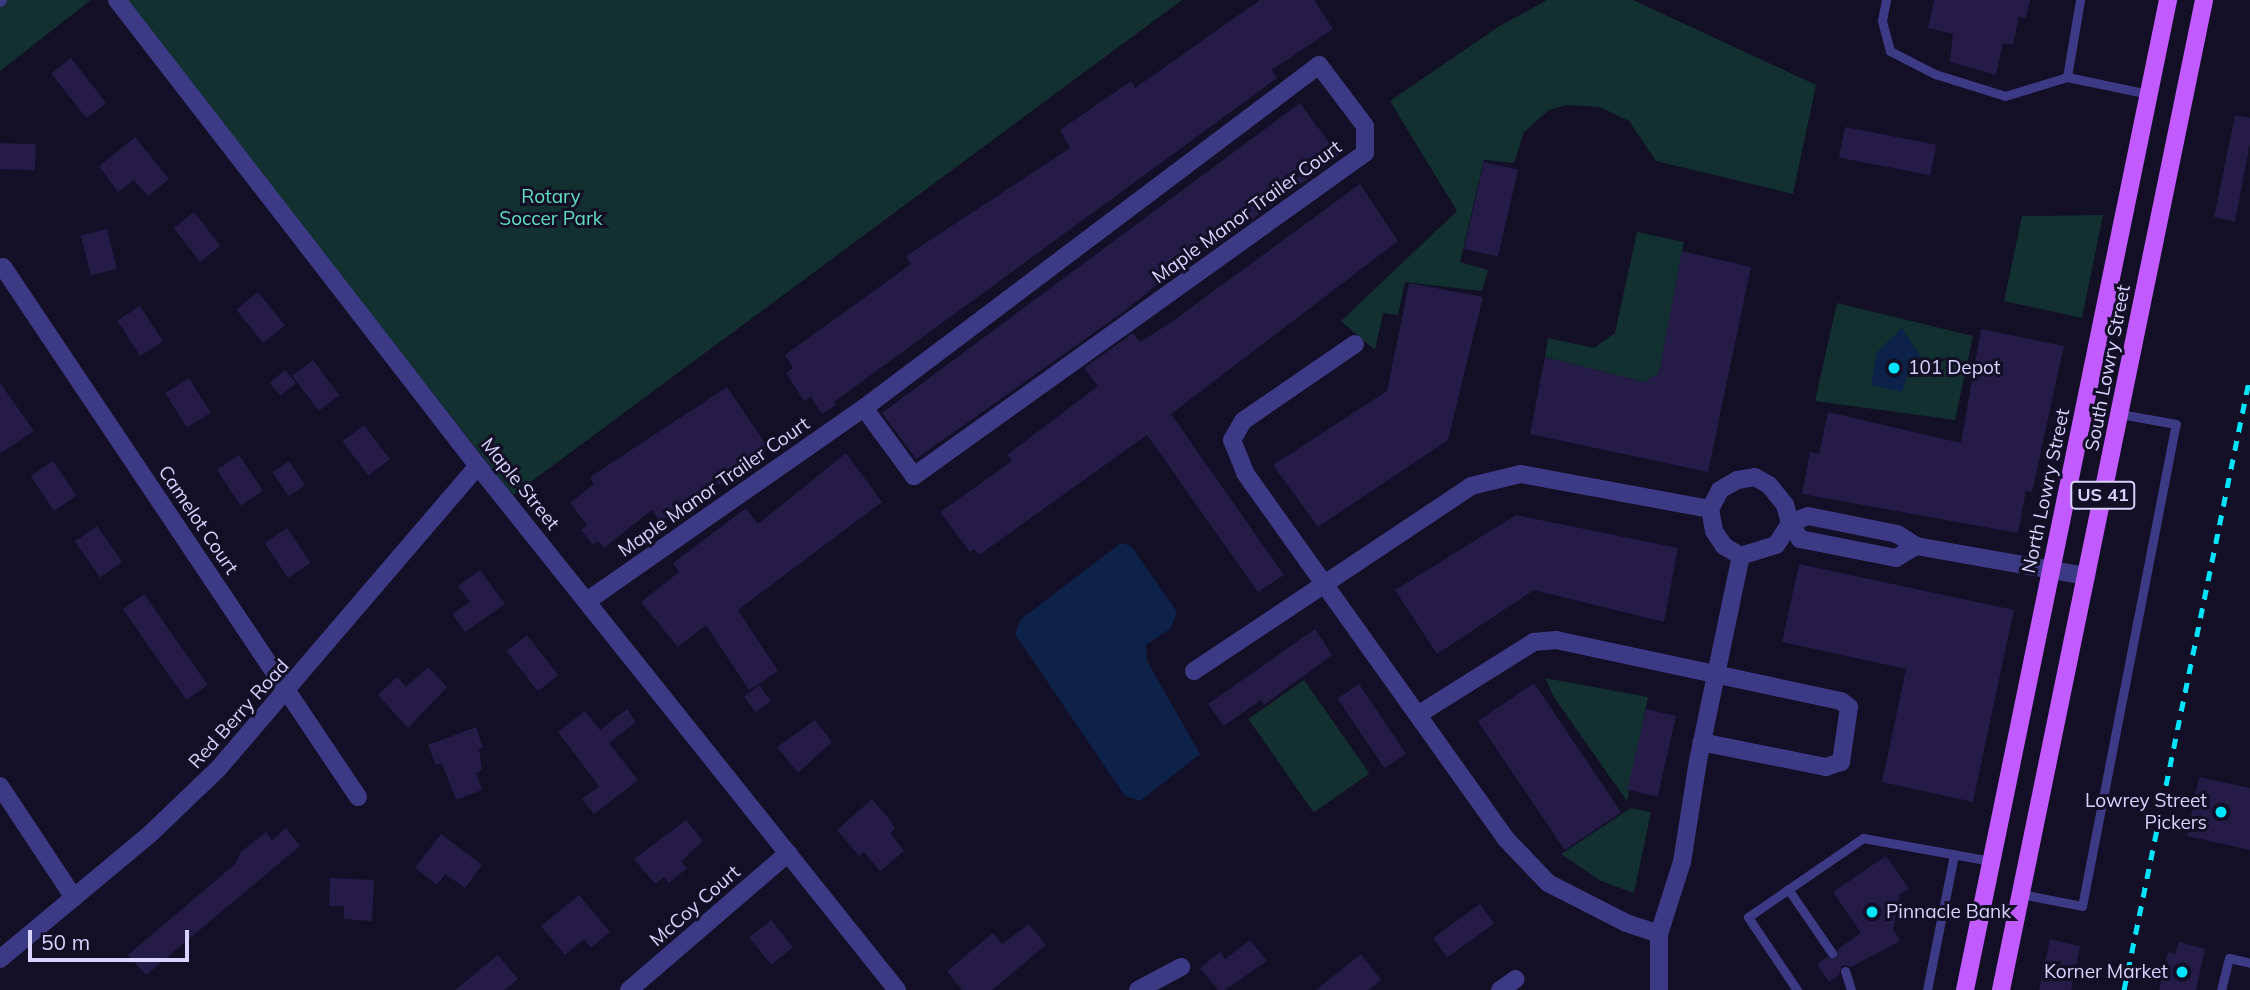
<!DOCTYPE html>
<style>
body{margin:0}
#map{position:relative;width:2250px;height:990px;overflow:hidden;background:#130f26;font-family:Mulish,sans-serif}
div>[style]{position:absolute}
[style*='--x']{left:calc(var(--x)*1px);top:calc(var(--y)*1px);width:calc(var(--w)*1px);rotate:calc(var(--a)*1deg)}
.green>*{inset:0;background:#12302f;transform-origin:0 0}
.water>*{inset:0;background:#0c2248}
.building>*{inset:0;background:#241b47;transform-origin:0 0}
.lane>*{height:9px;margin:-4.5px;padding:0 4.5px;transform-origin:4.5px;border-radius:4.5px;background:#3d3a85}
.street>*{height:18px;margin:-9px;padding:0 9px;transform-origin:9px;border-radius:9px;background:#3d3a85}
.primary>*{height:18px;margin:-9px;padding:0 9px;transform-origin:9px;border-radius:9px;background:#c25bff}
.rail>*{height:5px;margin-top:-2.5px;transform-origin:0;background:repeating-linear-gradient(90deg,#00e5ff 0 10px,transparent 0 19px)}
.dots>*{width:19px;height:19px;translate:-50% -50%;box-sizing:border-box;border:4px solid #130f26;border-radius:50%}
span{translate:-50% -50%;white-space:nowrap;text-align:center;line-height:1.15;-webkit-text-stroke:6px #130f26;paint-order:stroke}
.shield-label span{padding:2px 5px;background:#130f26;border:2px solid;border-radius:5px;-webkit-text-stroke-width:0}
.shield-label{font-size:18px;color:#d9d4ff;font-weight:700}
.park-label{font-size:19px;color:#5fe0c0}
.street-label{font-size:19px;color:#d9d4ff}
.poi-label{font-size:19px;color:#d9d4ff}
.left{translate:0 -50%;text-align:left}
.right{translate:-100% -50%;text-align:right}
.scale{position:absolute;left:28px;top:930px;width:161px;height:32px;box-sizing:border-box;border:4px solid #d9d4ff;border-top:0;padding-left:9px;font-size:21px;line-height:24px;white-space:nowrap;color:#d9d4ff;-webkit-text-stroke:5px #130f26;paint-order:stroke}
</style>
<div id="map">
<div class="green">
<i style="clip-path:polygon(0 0,91px 0,0 71px)"></i>
<i style="clip-path:polygon(124px 0,1182px 0,513px 495px)"></i>
<i style="clip-path:polygon(1547px 0,1633px 0,1816px 85px,1793px 194px,1656px 161px,1629px 121px,1600px 107px,1566px 105px,1549px 110px,1524px 132px,1514px 163px,1484px 160px,1460px 262px,1488px 270px,1482px 291px,1405px 282px,1398px 315px,1383px 313px,1375px 350px,1341px 321px,1457px 211px,1390px 101px,1498px 27px)"></i>
<i style="clip-path:polygon(2103px 215px,2082px 318px,2004px 301px,2022px 216px)"></i>
<i style="clip-path:polygon(1637px 232px,1684px 242px,1659px 373px,1644px 382px,1545px 357px,1548px 338px,1594px 348px,1615px 333px)"></i>
<i style="clip-path:polygon(1837px 303px,1973px 336px,1955px 420px,1815px 401px)"></i>
<i style="clip-path:polygon(1545px 678px,1648px 697px,1627px 801px,1555px 699px)"></i>
<i style="left:1304px;top:680px;width:114px;height:68px;rotate:55deg"></i>
<i style="clip-path:polygon(1631px 808px,1651px 812px,1634px 893px,1601px 881px,1561px 854px)"></i>
</div>
<div class="water">
<i style="clip-path:polygon(1902px 328px,1921px 357px,1910px 364px,1902px 392px,1871px 385px,1877px 352px)"></i>
<i style="clip-path:polygon(1121px 543px,1131px 546px,1177px 612px,1171px 628px,1146px 645px,1147px 661px,1200px 754px,1140px 801px,1125px 796px,1015px 634px,1021px 619px)"></i>
</div>
<div class="building">
<i style="clip-path:polygon(1260px 0,1314px 0,1333px 29px,1272px 70px,1277px 78px,834px 402px,836px 405px,822px 414px,811px 397px,804px 401px,786px 373px,793px 368px,785px 355px,911px 264px,906px 256px,1070px 148px,1060px 130px,1131px 81px,1135px 88px)"></i>
<i style="clip-path:polygon(1934px 0,2030px 0,2026px 18px,2019px 17px,2013px 45px,2003px 43px,1996px 75px,1950px 62px,1953px 34px,1928px 28px)"></i>
<i style="left:71px;top:58px;width:57px;height:25px;rotate:52deg"></i>
<i style="clip-path:polygon(1300px 103px,1339px 156px,1223px 241px,1218px 234px,1157px 279px,1160px 282px,1126px 310px,916px 459px,882px 413px)"></i>
<i style="clip-path:polygon(2235px 115px,2250px 118px,2250px 143px,2235px 222px,2214px 217px)"></i>
<i style="left:1845px;top:127px;width:93px;height:31px;rotate:11deg"></i>
<i style="clip-path:polygon(135px 137px,169px 179px,148px 196px,134px 180px,118px 192px,99px 166px)"></i>
<i style="left:0;top:143px;width:36px;height:26px;rotate:2deg"></i>
<i style="left:1484px;top:162px;width:35px;height:89px;rotate:13deg"></i>
<i style="clip-path:polygon(1360px 184px,1398px 241px,1171px 414px,1284px 575px,1258px 592px,1147px 435px,979px 555px,974px 549px,970px 552px,940px 512px,1012px 461px,1007px 455px,1098px 386px,1084px 368px,1133px 333px,1140px 342px,1170px 323px)"></i>
<i style="left:194px;top:212px;width:43px;height:26px;rotate:52deg"></i>
<i style="left:107px;top:229px;width:41px;height:27px;rotate:76deg"></i>
<i style="clip-path:polygon(1682px 251px,1751px 267px,1708px 472px,1530px 434px,1545px 357px,1644px 382px,1659px 373px)"></i>
<i style="clip-path:polygon(1409px 283px,1483px 297px,1448px 440px,1318px 527px,1273px 465px,1387px 391px)"></i>
<i style="left:258px;top:292px;width:43px;height:28px;rotate:51deg"></i>
<i style="left:140px;top:306px;width:42px;height:27px;rotate:57deg"></i>
<i style="clip-path:polygon(1981px 329px,2064px 346px,2032px 492px,2026px 491px,2018px 533px,1802px 494px,1810px 452px,1819px 454px,1828px 412px,1961px 443px)"></i>
<i style="left:313px;top:360px;width:44px;height:26px;rotate:53deg"></i>
<i style="left:285px;top:370px;width:17px;height:20px;rotate:50deg"></i>
<i style="left:189px;top:378px;width:41px;height:28px;rotate:58deg"></i>
<i style="clip-path:polygon(0 383px,34px 431px,0 454px)"></i>
<i style="clip-path:polygon(727px 387px,769px 449px,661px 524px,652px 510px,604px 548px,598px 541px,593px 545px,581px 530px,587px 525px,570px 503px,594px 484px,590px 477px)"></i>
<i style="left:364px;top:425px;width:43px;height:27px;rotate:53deg"></i>
<i style="clip-path:polygon(846px 453px,882px 502px,738px 610px,778px 671px,749px 690px,706px 625px,678px 647px,641px 602px,679px 572px,673px 563px,746px 508px,758px 524px)"></i>
<i style="left:239px;top:455px;width:43px;height:27px;rotate:56deg"></i>
<i style="left:53px;top:461px;width:42px;height:27px;rotate:56deg"></i>
<i style="left:289px;top:461px;width:29px;height:20px;rotate:56deg"></i>
<i style="clip-path:polygon(1516px 515px,1678px 548px,1664px 622px,1534px 590px,1437px 654px,1395px 590px)"></i>
<i style="left:97px;top:526px;width:44px;height:27px;rotate:55deg"></i>
<i style="left:287px;top:528px;width:42px;height:27px;rotate:56deg"></i>
<i style="clip-path:polygon(1799px 564px,2014px 610px,1973px 802px,1882px 782px,1906px 669px,1782px 642px)"></i>
<i style="clip-path:polygon(480px 570px,505px 604px,465px 632px,452px 614px,470px 602px,458px 586px)"></i>
<i style="left:144px;top:594px;width:111px;height:26px;rotate:55deg"></i>
<i style="clip-path:polygon(1315px 629px,1332px 655px,1264px 705px,1261px 700px,1224px 726px,1208px 704px)"></i>
<i style="left:527px;top:635px;width:51px;height:26px;rotate:52deg"></i>
<i style="clip-path:polygon(428px 667px,447px 687px,408px 728px,378px 695px,397px 677px,406px 687px)"></i>
<i style="left:1534px;top:683px;width:156px;height:68px;rotate:56deg"></i>
<i style="left:1359px;top:684px;width:84px;height:26px;rotate:56deg"></i>
<i style="left:759px;top:685px;width:20px;height:19px;rotate:53deg"></i>
<i style="clip-path:polygon(627px 709px,636px 722px,609px 743px,638px 780px,594px 814px,582px 799px,599px 786px,558px 732px,585px 711px,600px 730px)"></i>
<i style="left:1646px;top:709px;width:31px;height:83px;rotate:13deg"></i>
<i style="clip-path:polygon(815px 720px,832px 742px,798px 773px,777px 747px)"></i>
<i style="clip-path:polygon(476px 727px,483px 748px,479px 749px,482px 770px,476px 773px,482px 790px,456px 800px,442px 763px,436px 765px,428px 745px)"></i>
<i style="clip-path:polygon(2199px 777px,2250px 788px,2250px 850px,2187px 836px)"></i>
<i style="clip-path:polygon(872px 799px,891px 821px,895px 829px,890px 833px,904px 851px,880px 871px,864px 852px,859px 856px,837px 830px)"></i>
<i style="clip-path:polygon(686px 820px,703px 841px,681px 862px,687px 868px,669px 883px,664px 877px,655px 884px,634px 859px)"></i>
<i style="clip-path:polygon(286px 828px,300px 846px,146px 975px,128px 955px,235px 864px,241px 852px,266px 832px,272px 840px)"></i>
<i style="clip-path:polygon(441px 834px,482px 865px,465px 888px,445px 874px,437px 885px,415px 868px)"></i>
<i style="clip-path:polygon(1886px 856px,1909px 889px,1900px 894px,1893px 930px,1900px 941px,1851px 967px,1842px 965px,1839px 975px,1829px 982px,1817px 964px,1827px 957px,1836px 958px,1838px 949px,1861px 933px,1833px 892px)"></i>
<i style="clip-path:polygon(330px 878px,374px 880px,372px 921px,344px 919px,344px 906px,329px 906px)"></i>
<i style="clip-path:polygon(579px 895px,610px 932px,591px 948px,584px 939px,565px 955px,541px 926px)"></i>
<i style="left:1480px;top:904px;width:24px;height:58px;rotate:54deg"></i>
<i style="left:771px;top:920px;width:35px;height:28px;rotate:51deg"></i>
<i style="clip-path:polygon(1029px 924px,1046px 945px,992px 990px,962px 990px,947px 971px,993px 933px,1002px 944px)"></i>
<i style="clip-path:polygon(2050px 939px,2080px 946px,2071px 990px,2039px 990px)"></i>
<i style="clip-path:polygon(1250px 940px,1267px 961px,1225px 990px,1218px 990px,1200px 968px,1220px 952px,1225px 959px)"></i>
<i style="clip-path:polygon(2179px 942px,2205px 949px,2196px 990px,2159px 990px,2168px 952px,2175px 954px)"></i>
<i style="clip-path:polygon(1361px 954px,1381px 980px,1369px 990px,1316px 990px)"></i>
<i style="clip-path:polygon(498px 955px,518px 979px,505px 990px,455px 990px)"></i>
</div>
<div class="lane">
<i style="--x:1886;--y:0;--w:21;--a:101"></i>
<i style="--x:1882;--y:21;--w:31;--a:75"></i>
<i style="--x:1890;--y:51;--w:51;--a:27.1"></i>
<i style="--x:1935;--y:74;--w:73;--a:17.4"></i>
<i style="--x:2005;--y:96;--w:65;--a:-17"></i>
<i style="--x:2067;--y:77;--w:84;--a:11.7"></i>
<i style="--x:0;--y:2;--w:3;--a:-45"></i>
<i style="--x:2067;--y:77;--w:78;--a:-80.4"></i>
<i style="--x:1788;--y:889;--w:78;--a:55.5"></i>
<i style="--x:2021;--y:894;--w:62;--a:11.1"></i>
<i style="--x:2082;--y:906;--w:491;--a:-79"></i>
<i style="--x:2176;--y:424;--w:57;--a:-169.9"></i>
<i style="--x:1845;--y:971;--w:20;--a:72"></i>
<i style="--x:1797;--y:990;--w:88;--a:-123.9"></i>
<i style="--x:1748;--y:917;--w:140;--a:-34.5"></i>
<i style="--x:1863;--y:838;--w:130;--a:10.2"></i>
<i style="--x:1927;--y:990;--w:138;--a:-78.7"></i>
<i style="--x:2221;--y:990;--w:33;--a:-76"></i>
<i style="--x:2229;--y:958;--w:22;--a:13"></i>
</div>
<div class="street">
<i style="--x:117;--y:0;--w:589;--a:52.24"></i>
<i style="--x:478;--y:466;--w:671;--a:51.35"></i>
<i style="--x:1319;--y:65;--w:76;--a:53"></i>
<i style="--x:1365;--y:126;--w:27;--a:90"></i>
<i style="--x:1365;--y:153;--w:555;--a:144.39"></i>
<i style="--x:914;--y:476;--w:84;--a:-126.3"></i>
<i style="--x:864;--y:408;--w:570;--a:-37.01"></i>
<i style="--x:3;--y:267;--w:638;--a:56.19"></i>
<i style="--x:1355;--y:344;--w:136;--a:145.5"></i>
<i style="--x:1243;--y:421;--w:22;--a:120"></i>
<i style="--x:1232;--y:440;--w:35;--a:68"></i>
<i style="--x:1245;--y:473;--w:448;--a:54.5"></i>
<i style="--x:1505;--y:838;--w:62;--a:46.3"></i>
<i style="--x:1548;--y:883;--w:88;--a:27.1"></i>
<i style="--x:1626;--y:923;--w:35;--a:18"></i>
<i style="--x:1659;--y:934;--w:76;--a:-72.3"></i>
<i style="--x:1682;--y:862;--w:102;--a:-81"></i>
<i style="--x:1698;--y:761;--w:209;--a:-78.2"></i>
<i style="--x:1916;--y:546;--w:23;--a:149"></i>
<i style="--x:1896;--y:558;--w:98;--a:-168.8"></i>
<i style="--x:1800;--y:539;--w:19;--a:-122"></i>
<i style="--x:1790;--y:523;--w:26;--a:122"></i>
<i style="--x:1776;--y:545;--w:37;--a:163"></i>
<i style="--x:1741;--y:556;--w:20;--a:-150"></i>
<i style="--x:1724;--y:546;--w:18;--a:-124"></i>
<i style="--x:1714;--y:531;--w:22;--a:-100"></i>
<i style="--x:1710;--y:509;--w:21;--a:-62"></i>
<i style="--x:1720;--y:490;--w:20;--a:-30"></i>
<i style="--x:1737;--y:480;--w:18;--a:-9"></i>
<i style="--x:1755;--y:477;--w:16;--a:30"></i>
<i style="--x:1769;--y:485;--w:26;--a:51"></i>
<i style="--x:1785;--y:505;--w:19;--a:74"></i>
<i style="--x:1790;--y:523;--w:19;--a:-21"></i>
<i style="--x:1808;--y:516;--w:91;--a:11.4"></i>
<i style="--x:1897;--y:534;--w:22;--a:32"></i>
<i style="--x:1916;--y:546;--w:173;--a:10"></i>
<i style="--x:587;--y:601;--w:338;--a:-34.9"></i>
<i style="--x:1194;--y:671;--w:333;--a:-33.7"></i>
<i style="--x:1471;--y:486;--w:51;--a:-13.5"></i>
<i style="--x:1521;--y:474;--w:192;--a:10.5"></i>
<i style="--x:1419;--y:714;--w:136;--a:-32.1"></i>
<i style="--x:1534;--y:642;--w:22;--a:-5"></i>
<i style="--x:1556;--y:640;--w:291;--a:12.1"></i>
<i style="--x:1841;--y:701;--w:10;--a:37"></i>
<i style="--x:1849;--y:707;--w:56;--a:98.3"></i>
<i style="--x:1841;--y:762;--w:16;--a:162"></i>
<i style="--x:1826;--y:767;--w:127;--a:-168.7"></i>
<i style="--x:0;--y:786;--w:134;--a:56.5"></i>
<i style="--x:0;--y:959;--w:194;--a:-39.8"></i>
<i style="--x:149;--y:835;--w:95;--a:-43.7"></i>
<i style="--x:218;--y:769;--w:399;--a:-49.4"></i>
<i style="--x:629;--y:990;--w:210;--a:-40.7"></i>
<i style="--x:1138;--y:990;--w:49;--a:-28.1"></i>
<i style="--x:1500;--y:990;--w:19;--a:-35"></i>
<i style="--x:1659;--y:990;--w:56;--a:-90"></i>
</div>
<div class="primary">
<i style="--x:1965;--y:990;--w:1011;--a:-78.41"></i>
<i style="--x:2001;--y:990;--w:1011;--a:-78.41"></i>
</div>
<div class="rail">
<i style="--x:2124;--y:990;--w:627;--a:-78.4"></i>
</div>
<div class="dots">
<i style="left:1894px;top:368px;background:#00e5ff"></i>
<i style="left:2221px;top:812px;background:#00e5ff"></i>
<i style="left:1872px;top:912px;background:#00e5ff"></i>
<i style="left:2182px;top:972px;background:#00e5ff"></i>
</div>
<div class="shield-label">
<span style="left:2103px;top:495px">US 41</span>
</div>
<div class="park-label">
<span style="left:551px;top:208px">Rotary<br>Soccer Park</span>
</div>
<div class="street-label">
<span style="left:1247px;top:212px;rotate:-36deg">Maple Manor Trailer Court</span>
<span style="left:2108px;top:368px;rotate:-79deg">South Lowry Street</span>
<span style="left:520px;top:484px;rotate:51deg">Maple Street</span>
<span style="left:714px;top:487px;rotate:-35deg">Maple Manor Trailer Court</span>
<span style="left:2046px;top:491px;rotate:-78deg">North Lowry Street</span>
<span style="left:198px;top:520px;rotate:56deg">Camelot Court</span>
<span style="left:239px;top:714px;rotate:-48deg">Red Berry Road</span>
<span style="left:695px;top:906px;rotate:-41deg">McCoy Court</span>
</div>
<div class="poi-label">
<span class="left" style="left:1908px;top:368px">101 Depot</span>
<span class="right" style="left:2207px;top:812px">Lowrey Street<br>Pickers</span>
<span class="left" style="left:1886px;top:912px">Pinnacle Bank</span>
<span class="right" style="left:2168px;top:972px">Korner Market</span>
</div>
<div class="scale">50 m</div>
</div>
